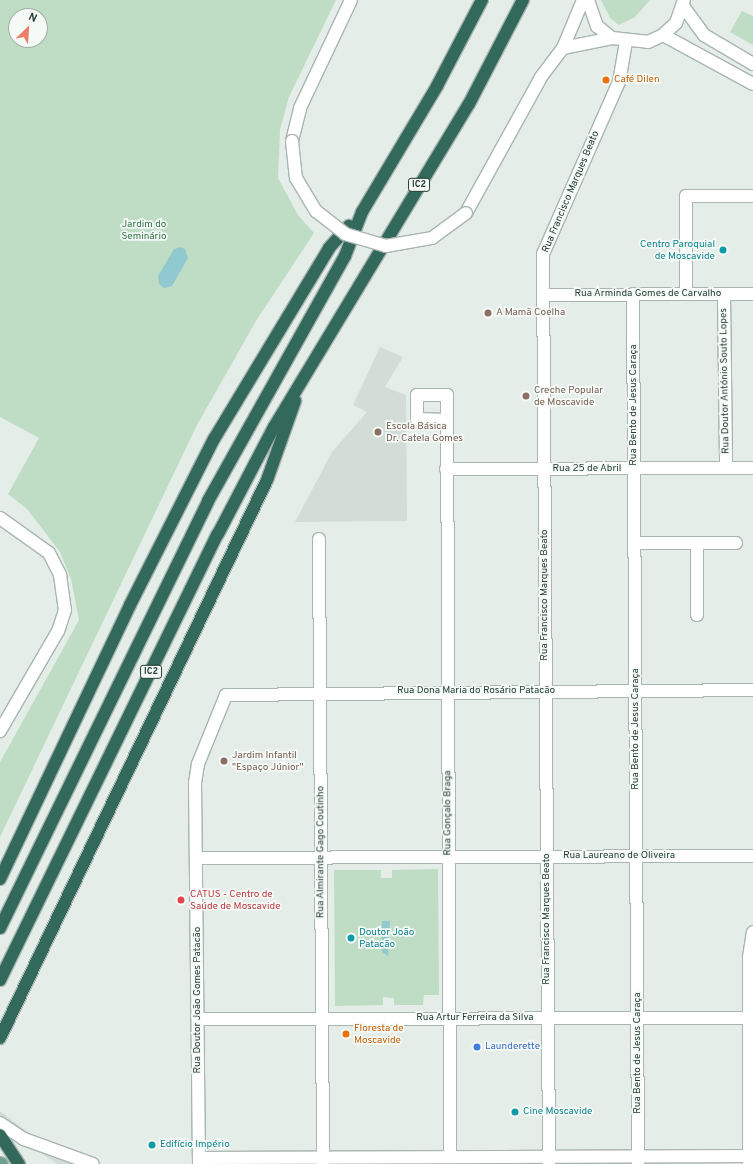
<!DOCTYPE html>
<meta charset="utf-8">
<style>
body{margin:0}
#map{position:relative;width:753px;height:1164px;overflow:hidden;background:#e5ede9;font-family:Overpass,sans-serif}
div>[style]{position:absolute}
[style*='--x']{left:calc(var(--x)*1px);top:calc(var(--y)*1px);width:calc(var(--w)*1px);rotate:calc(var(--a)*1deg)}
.built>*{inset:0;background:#d3ddd8}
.green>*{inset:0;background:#bfddc5}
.water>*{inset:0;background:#90c9cf}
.roads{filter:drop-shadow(1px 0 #a8b5b0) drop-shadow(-1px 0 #a8b5b0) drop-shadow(0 1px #a8b5b0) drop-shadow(0 -1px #a8b5b0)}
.minor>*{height:12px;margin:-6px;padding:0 6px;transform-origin:6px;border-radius:6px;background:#fff}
.major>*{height:12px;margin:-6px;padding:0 6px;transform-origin:6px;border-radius:6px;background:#6ca08f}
.highway>*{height:12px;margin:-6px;padding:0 6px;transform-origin:6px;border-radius:6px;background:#32695a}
.bridges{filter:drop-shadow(1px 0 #a8b5b0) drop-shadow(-1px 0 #a8b5b0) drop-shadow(0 1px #a8b5b0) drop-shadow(0 -1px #a8b5b0)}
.minor-bridge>*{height:12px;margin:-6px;padding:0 6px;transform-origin:6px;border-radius:6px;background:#fff}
.dots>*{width:11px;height:11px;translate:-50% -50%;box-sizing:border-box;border:2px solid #f5faf7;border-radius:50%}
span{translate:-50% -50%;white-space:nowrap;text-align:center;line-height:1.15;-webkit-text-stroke:3.5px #f5faf7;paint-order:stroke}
.shield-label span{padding:1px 3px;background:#f5faf7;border:1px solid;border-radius:3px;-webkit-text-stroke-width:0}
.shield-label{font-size:9px;color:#253e36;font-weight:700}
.food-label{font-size:10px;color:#c56008}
.left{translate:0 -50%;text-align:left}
.street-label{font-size:10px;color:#253e36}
.park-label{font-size:10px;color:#317346}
.culture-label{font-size:10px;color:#0d838f}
.right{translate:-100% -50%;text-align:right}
.education-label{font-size:10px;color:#785e54}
.health-label{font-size:10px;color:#be3a42}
.shop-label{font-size:10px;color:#366cbe}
.north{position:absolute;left:8px;top:8px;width:40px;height:40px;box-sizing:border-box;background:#f5faf7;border:1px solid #a2afaa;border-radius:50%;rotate:25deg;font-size:11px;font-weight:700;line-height:16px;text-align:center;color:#253e36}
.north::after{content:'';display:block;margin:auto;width:14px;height:18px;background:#ea7e66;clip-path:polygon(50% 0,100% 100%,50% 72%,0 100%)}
</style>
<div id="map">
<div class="built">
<i style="clip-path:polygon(380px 347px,403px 357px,385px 387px,406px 395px,407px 521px,295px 522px,332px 452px,367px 412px,353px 405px)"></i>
<i style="clip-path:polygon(0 1111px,26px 1131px,77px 1164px,57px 1164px,20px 1139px,0 1124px)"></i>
</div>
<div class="green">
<i style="clip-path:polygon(evenodd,0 0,336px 0,289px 97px,280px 130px,278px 178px,298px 215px,314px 233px,256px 321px,197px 425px,0 837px,0 762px,79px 620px,71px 579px,60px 552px,27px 509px,8px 494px,39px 438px,0 417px,0 0,16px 16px,40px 16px,40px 40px,16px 40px,16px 16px)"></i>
<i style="clip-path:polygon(601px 0,650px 0,635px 17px,619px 25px,610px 18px)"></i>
<i style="clip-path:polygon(742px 11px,753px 16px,753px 45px,730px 32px)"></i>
<i style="clip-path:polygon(438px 869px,439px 995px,424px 995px,423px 1005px,394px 1005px,394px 998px,383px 997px,383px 1005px,335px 1006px,334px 870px,381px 870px,381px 878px,392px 878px,392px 870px)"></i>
</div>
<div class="water">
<i style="clip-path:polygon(180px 247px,185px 249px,188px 258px,172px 286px,164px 288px,159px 284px,158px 276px,174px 249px)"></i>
<i style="clip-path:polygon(382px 921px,390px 921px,388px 956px,382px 952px)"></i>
</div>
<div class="roads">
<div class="minor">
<i style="--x:588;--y:0;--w:28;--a:71"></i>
<i style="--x:597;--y:26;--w:19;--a:39"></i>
<i style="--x:683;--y:6;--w:36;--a:54"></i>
<i style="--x:704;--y:35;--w:57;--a:30.6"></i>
<i style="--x:663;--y:35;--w:102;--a:28.6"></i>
<i style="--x:563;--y:48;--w:50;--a:-11.5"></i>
<i style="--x:612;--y:38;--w:36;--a:6"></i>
<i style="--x:648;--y:42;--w:17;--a:-25"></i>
<i style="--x:663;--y:35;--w:18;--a:-43"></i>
<i style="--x:676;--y:23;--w:24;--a:-71"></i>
<i style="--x:292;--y:141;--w:34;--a:-76"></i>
<i style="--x:300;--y:108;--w:119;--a:-64.7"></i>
<i style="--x:466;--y:213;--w:155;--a:-61.1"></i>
<i style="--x:541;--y:77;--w:36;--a:-53"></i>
<i style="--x:563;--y:48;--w:52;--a:-67.4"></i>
<i style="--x:633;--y:294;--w:870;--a:89.67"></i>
<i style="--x:686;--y:294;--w:98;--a:-90"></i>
<i style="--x:686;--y:196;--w:67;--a:0"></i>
<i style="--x:724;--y:294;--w:174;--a:89.3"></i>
<i style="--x:543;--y:295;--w:210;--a:-0.3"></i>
<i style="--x:447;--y:420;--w:30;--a:-178"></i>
<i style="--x:417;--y:419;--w:24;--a:-90"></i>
<i style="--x:417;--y:395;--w:30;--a:0"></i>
<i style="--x:447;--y:395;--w:762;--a:89.77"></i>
<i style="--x:446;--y:469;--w:307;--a:-0.2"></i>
<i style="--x:0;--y:518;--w:60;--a:35.5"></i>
<i style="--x:49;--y:553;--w:25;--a:63"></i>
<i style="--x:60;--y:575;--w:35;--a:82"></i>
<i style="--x:65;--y:610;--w:22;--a:108"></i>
<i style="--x:58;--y:631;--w:116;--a:120.1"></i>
<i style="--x:319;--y:539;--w:625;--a:89.63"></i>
<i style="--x:635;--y:543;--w:101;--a:0"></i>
<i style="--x:697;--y:615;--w:72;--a:-90"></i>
<i style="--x:197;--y:858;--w:556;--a:-0.21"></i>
<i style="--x:198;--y:1019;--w:555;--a:-0.1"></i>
<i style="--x:0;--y:1123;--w:29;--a:34"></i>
<i style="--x:24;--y:1139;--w:73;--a:19.9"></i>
<i style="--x:199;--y:1158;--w:554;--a:-0.21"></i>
<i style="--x:749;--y:1163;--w:206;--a:-90"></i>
<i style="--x:749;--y:957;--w:25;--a:-81"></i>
<i style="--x:199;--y:1164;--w:381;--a:-90.6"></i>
<i style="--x:195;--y:783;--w:19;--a:-81"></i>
<i style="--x:198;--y:764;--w:74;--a:-67.9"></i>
<i style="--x:226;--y:695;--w:527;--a:-0.54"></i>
<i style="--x:549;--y:1164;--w:910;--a:-90.38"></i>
<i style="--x:543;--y:254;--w:188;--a:-66.2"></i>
<i style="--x:619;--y:82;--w:41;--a:-80.1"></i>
</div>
<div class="major">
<i style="--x:0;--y:1163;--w:2;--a:27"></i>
</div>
<div class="highway">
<i style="--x:0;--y:879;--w:303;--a:-64.6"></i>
<i style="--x:130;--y:605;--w:186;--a:-63.2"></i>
<i style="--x:214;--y:439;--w:223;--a:-58.9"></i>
<i style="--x:329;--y:248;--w:30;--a:-48"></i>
<i style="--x:0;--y:928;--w:475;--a:-64"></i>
<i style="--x:208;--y:501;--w:281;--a:-60.8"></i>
<i style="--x:345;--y:256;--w:47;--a:-68.9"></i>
<i style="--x:362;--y:212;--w:147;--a:-59.2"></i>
<i style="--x:437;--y:86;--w:97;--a:-62.4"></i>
<i style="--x:0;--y:980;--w:496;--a:-64"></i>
<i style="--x:218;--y:534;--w:121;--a:-62.4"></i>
<i style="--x:274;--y:427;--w:377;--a:-58.9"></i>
<i style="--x:469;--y:104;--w:117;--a:-62.6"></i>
<i style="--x:0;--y:1038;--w:619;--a:-64.43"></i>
<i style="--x:267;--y:480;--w:84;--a:-70.5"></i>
<i style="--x:0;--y:1135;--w:35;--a:57"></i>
</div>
</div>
<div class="bridges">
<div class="minor-bridge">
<i style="--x:292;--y:141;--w:37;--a:84"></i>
<i style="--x:296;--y:178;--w:39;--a:59"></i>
<i style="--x:316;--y:211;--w:37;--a:38"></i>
<i style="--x:345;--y:234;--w:43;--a:16.3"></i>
<i style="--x:386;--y:246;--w:47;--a:-9.9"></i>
<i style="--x:432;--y:238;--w:42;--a:-36.3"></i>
</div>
</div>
<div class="dots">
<i style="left:606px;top:80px;background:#e8710a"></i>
<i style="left:723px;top:250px;background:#0f9aa8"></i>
<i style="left:488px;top:313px;background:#8d6e63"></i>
<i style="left:526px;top:396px;background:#8d6e63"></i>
<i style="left:378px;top:432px;background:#8d6e63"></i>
<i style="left:224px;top:761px;background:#8d6e63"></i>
<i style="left:181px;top:900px;background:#e0444e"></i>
<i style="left:351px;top:938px;background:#0f9aa8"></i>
<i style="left:346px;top:1034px;background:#e8710a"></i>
<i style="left:477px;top:1047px;background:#3f7fe0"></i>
<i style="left:515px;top:1112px;background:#0f9aa8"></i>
<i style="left:152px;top:1145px;background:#0f9aa8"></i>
</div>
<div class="shield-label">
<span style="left:419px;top:185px">IC2</span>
<span style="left:151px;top:672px">IC2</span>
</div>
<div class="food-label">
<span class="left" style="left:614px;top:80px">Café Dilen</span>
<span class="left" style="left:354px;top:1034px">Floresta de<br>Moscavide</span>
</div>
<div class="street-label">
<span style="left:571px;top:192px;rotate:-67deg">Rua Francisco Marques Beato</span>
<span style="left:648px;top:294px">Rua Arminda Gomes de Carvalho</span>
<span style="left:725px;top:381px;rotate:-91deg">Rua Doutor António Souto Lopes</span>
<span style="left:634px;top:405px;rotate:-90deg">Rua Bento de Jesus Caraça</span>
<span style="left:587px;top:469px">Rua 25 de Abril</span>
<span style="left:545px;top:595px;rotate:-90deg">Rua Francisco Marques Beato</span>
<span style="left:476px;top:691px">Rua Dona Maria do Rosário Patacão</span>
<span style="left:636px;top:729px;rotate:-90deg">Rua Bento de Jesus Caraça</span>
<span style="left:448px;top:813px;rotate:-90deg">Rua Gonçalo Braga</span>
<span style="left:321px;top:852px;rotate:-90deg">Rua Almirante Gago Coutinho</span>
<span style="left:619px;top:856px">Rua Laureano de Oliveira</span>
<span style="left:547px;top:919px;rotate:-90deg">Rua Francisco Marques Beato</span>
<span style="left:198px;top:1000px;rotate:-90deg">Rua Doutor João Gomes Patacão</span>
<span style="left:475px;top:1018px">Rua Artur Ferreira da Silva</span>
<span style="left:638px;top:1053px;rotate:-90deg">Rua Bento de Jesus Caraça</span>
</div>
<div class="park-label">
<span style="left:144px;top:230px">Jardim do<br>Seminário</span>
</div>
<div class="culture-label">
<span class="right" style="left:715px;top:250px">Centro Paroquial<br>de Moscavide</span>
<span class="left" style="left:359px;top:938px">Doutor João<br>Patacão</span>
<span class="left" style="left:523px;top:1112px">Cine Moscavide</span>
<span class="left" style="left:160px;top:1145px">Edifício Império</span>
</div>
<div class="education-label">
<span class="left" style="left:496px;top:313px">A Mamã Coelha</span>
<span class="left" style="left:534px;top:396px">Creche Popular<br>de Moscavide</span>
<span class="left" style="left:386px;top:432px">Escola Básica<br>Dr. Catela Gomes</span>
<span class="left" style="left:232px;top:761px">Jardim Infantil<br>"Espaço Júnior"</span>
</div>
<div class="health-label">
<span class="left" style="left:190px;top:900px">CATUS - Centro de<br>Saúde de Moscavide</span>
</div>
<div class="shop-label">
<span class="left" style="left:485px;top:1047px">Launderette</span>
</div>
<div class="north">N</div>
</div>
